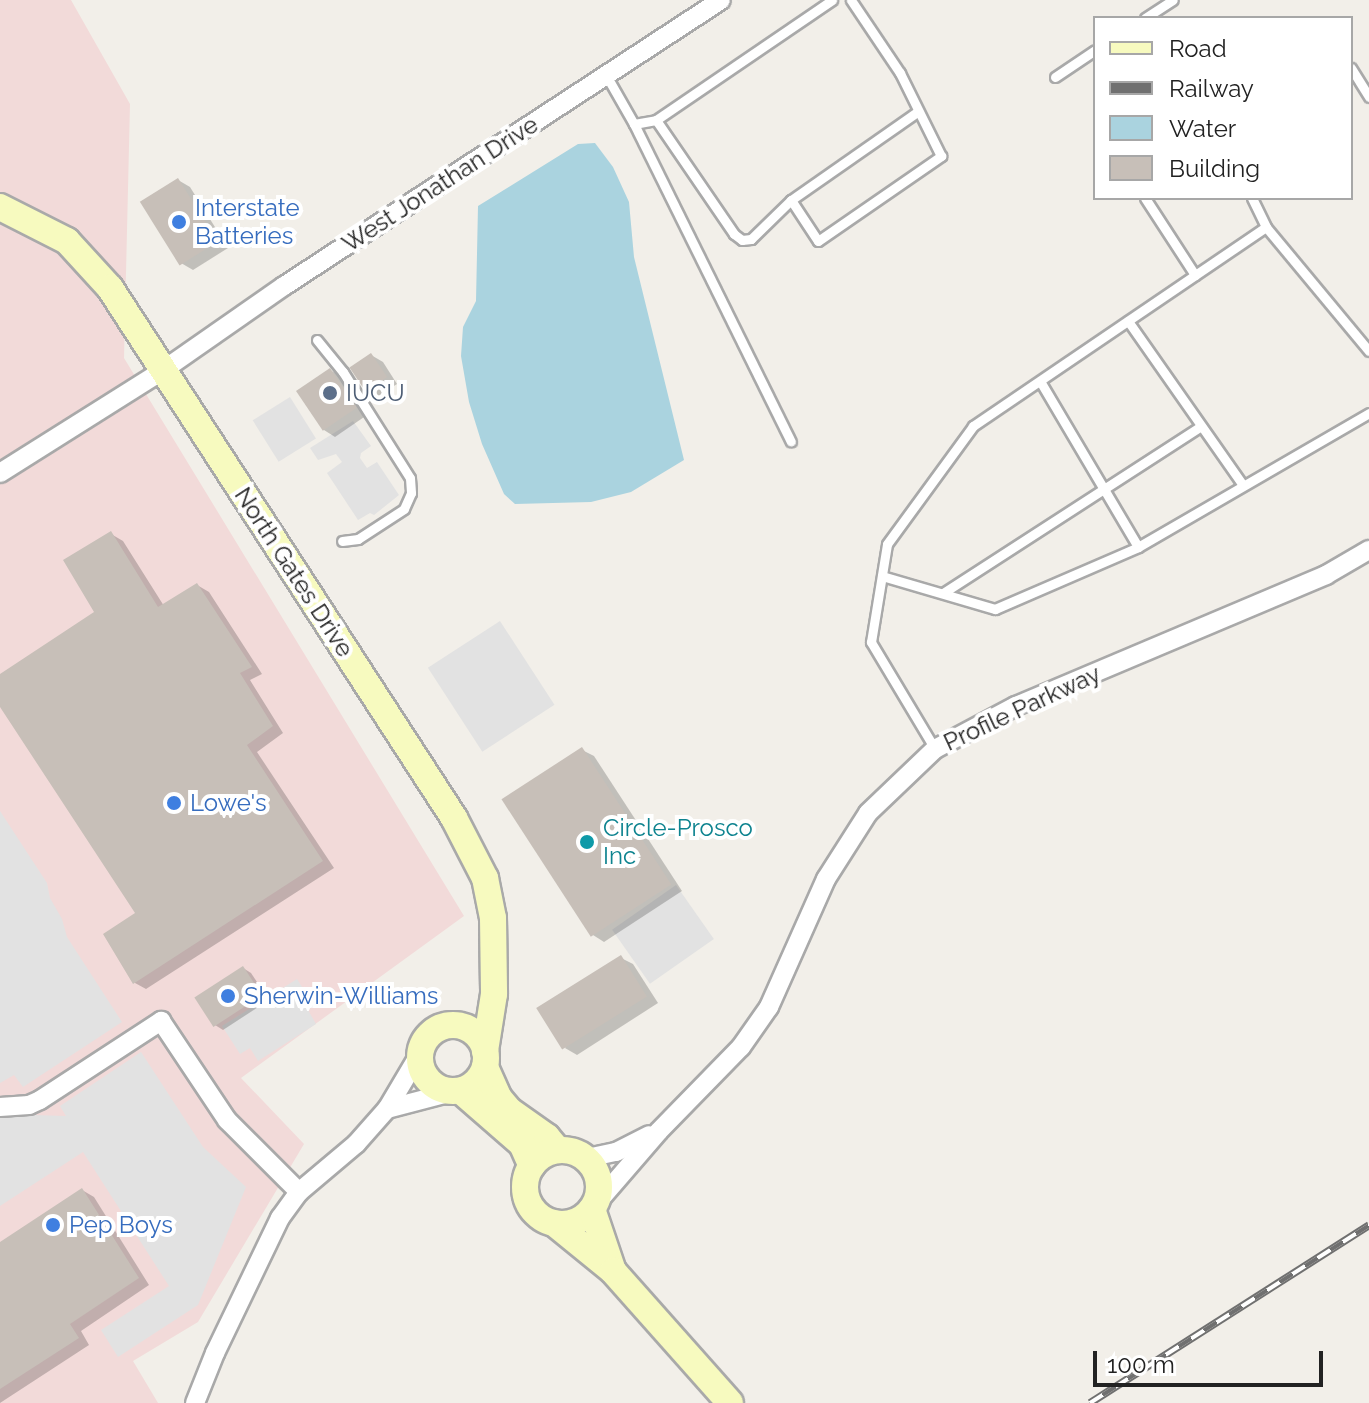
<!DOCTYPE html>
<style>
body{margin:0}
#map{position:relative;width:1369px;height:1403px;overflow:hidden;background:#f2efe9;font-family:Raleway,sans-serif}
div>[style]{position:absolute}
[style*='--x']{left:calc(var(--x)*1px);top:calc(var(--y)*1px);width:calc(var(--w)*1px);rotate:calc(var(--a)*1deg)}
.commercial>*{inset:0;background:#f2dad9}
.parking>*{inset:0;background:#e2e2e2;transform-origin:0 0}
.water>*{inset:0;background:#aad3df}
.shadow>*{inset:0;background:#0003}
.building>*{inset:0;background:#c7bfb8;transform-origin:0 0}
.roads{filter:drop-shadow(2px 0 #a9a9a9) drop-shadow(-2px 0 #a9a9a9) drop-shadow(0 2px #a9a9a9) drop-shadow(0 -2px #a9a9a9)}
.lane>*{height:9px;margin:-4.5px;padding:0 4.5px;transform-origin:4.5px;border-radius:4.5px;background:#fff}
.street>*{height:18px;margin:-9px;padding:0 9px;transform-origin:9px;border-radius:9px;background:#fff}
.secondary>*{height:26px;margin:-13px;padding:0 13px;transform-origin:13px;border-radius:13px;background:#f7fabf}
.secondary>.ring{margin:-13px;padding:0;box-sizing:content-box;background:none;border:26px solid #f7fabf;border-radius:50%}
.rail>*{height:8px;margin-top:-4px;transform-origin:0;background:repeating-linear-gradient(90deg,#fff 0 15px,#707070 0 30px);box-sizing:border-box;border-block:2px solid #707070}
.dots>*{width:22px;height:22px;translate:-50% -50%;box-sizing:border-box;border:4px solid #fff;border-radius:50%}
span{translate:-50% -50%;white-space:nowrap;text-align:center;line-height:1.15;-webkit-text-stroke:8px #fff;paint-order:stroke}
.street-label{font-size:24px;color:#222}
.shop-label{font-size:24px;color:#366cbe}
.left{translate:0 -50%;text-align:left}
.service-label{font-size:24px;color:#4e5e75}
.culture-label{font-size:24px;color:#0d838f}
.legend{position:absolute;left:1093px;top:16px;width:260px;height:184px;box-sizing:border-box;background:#fff;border:2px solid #a7a7a7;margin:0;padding:10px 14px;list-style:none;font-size:24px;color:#222}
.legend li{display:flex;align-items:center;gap:16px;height:40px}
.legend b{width:40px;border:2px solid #a7a7a7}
.scale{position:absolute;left:1093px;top:1351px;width:230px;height:36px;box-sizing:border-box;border:4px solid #222;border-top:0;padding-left:10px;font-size:24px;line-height:28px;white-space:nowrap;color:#222;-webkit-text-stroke:6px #fff;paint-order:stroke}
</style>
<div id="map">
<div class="commercial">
<i style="clip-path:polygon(0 0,71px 0,130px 104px,124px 358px,464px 916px,241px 1078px,304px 1144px,198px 1322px,133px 1361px,158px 1403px,0 1403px)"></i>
</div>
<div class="parking">
<i style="left:290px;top:397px;width:49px;height:44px;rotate:58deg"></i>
<i style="clip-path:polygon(353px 421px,371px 446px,361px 453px,360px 458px,367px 468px,377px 462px,399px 495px,374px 515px,370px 513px,358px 520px,327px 473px,342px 462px,336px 454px,318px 460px,310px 448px)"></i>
<i style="left:500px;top:621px;width:100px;height:86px;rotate:57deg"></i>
<i style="clip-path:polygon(0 811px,47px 883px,50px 898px,62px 919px,67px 937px,122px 1022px,23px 1087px,14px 1075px,0 1083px)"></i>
<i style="left:676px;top:885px;width:66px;height:78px;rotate:55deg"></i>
<i style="clip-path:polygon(297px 979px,314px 1006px,308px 1010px,316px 1024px,258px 1061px,250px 1048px,240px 1054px,222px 1026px)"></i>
<i style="clip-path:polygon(141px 1052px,203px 1147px,246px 1187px,198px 1305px,118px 1357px,101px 1330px,169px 1286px,83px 1152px,0 1206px,0 1114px,66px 1116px,60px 1106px)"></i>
</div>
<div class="water">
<i style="clip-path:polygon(595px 143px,613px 167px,629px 202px,634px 257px,684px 460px,631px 492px,591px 502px,515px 504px,504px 494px,482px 444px,469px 402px,461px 356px,463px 327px,476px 301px,478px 206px,578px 144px)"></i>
</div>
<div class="shadow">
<i style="clip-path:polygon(178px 180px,190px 187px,228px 248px,193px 270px,181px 263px)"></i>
<i style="clip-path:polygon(371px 355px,383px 362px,397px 384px,377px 397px,366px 390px)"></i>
<i style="clip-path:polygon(330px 370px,342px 377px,367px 415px,335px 437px,324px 430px,298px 391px)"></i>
<i style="clip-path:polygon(111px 534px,123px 541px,164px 606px,197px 585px,209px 592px,262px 674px,250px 680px,283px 733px,257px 752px,334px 868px,146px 989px,135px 983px,138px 914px,0 703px,0 677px,97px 613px)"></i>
<i style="clip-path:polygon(582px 750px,594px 756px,682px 891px,604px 942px,593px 935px)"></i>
<i style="clip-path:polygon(621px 958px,633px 964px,658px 1003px,577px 1055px,565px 1048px)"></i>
<i style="clip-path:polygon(243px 968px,251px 973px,269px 1000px,223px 1030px,215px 1025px)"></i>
<i style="clip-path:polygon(82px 1190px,94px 1197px,149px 1285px,81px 1331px,89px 1345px,0 1403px,0 1244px)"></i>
</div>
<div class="building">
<i style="left:178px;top:178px;width:75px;height:45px;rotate:58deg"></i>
<i style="left:371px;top:353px;width:29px;height:26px;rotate:56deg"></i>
<i style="left:330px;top:368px;width:48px;height:41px;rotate:56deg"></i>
<i style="clip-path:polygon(111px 531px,158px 607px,197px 583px,252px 667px,240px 673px,273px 726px,247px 745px,323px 861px,133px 984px,103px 934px,135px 913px,0 707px,0 674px,94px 612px,63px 560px)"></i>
<i style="left:582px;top:747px;width:164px;height:96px;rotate:57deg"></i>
<i style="left:621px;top:955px;width:49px;height:100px;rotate:58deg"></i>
<i style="left:243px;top:966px;width:35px;height:58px;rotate:57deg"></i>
<i style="clip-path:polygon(82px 1188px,139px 1278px,70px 1324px,79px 1338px,0 1389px,0 1242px)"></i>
</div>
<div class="roads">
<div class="lane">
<i style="--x:832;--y:0;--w:213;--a:145.7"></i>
<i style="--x:656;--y:120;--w:138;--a:55.6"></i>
<i style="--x:734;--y:234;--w:10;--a:37"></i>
<i style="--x:742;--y:240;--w:9;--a:-6"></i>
<i style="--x:751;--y:239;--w:56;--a:-44.3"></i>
<i style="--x:791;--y:200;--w:49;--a:56.6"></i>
<i style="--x:818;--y:241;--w:150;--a:-34.6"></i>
<i style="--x:941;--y:156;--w:93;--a:-116.3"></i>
<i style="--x:900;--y:73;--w:88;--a:-123.9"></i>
<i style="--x:1145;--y:18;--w:33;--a:-33"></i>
<i style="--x:1351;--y:68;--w:34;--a:58"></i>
<i style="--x:606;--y:75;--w:56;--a:60.3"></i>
<i style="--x:634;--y:124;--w:22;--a:-10"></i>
<i style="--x:1055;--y:77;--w:48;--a:-34"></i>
<i style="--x:634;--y:124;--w:354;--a:63.7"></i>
<i style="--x:1145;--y:198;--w:92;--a:57"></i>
<i style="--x:1252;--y:198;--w:32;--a:64"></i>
<i style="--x:1266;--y:227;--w:161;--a:50.3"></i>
<i style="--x:791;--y:200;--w:154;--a:-34.9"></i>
<i style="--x:1128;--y:321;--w:199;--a:55"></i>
<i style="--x:317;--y:340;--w:41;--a:50.9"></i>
<i style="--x:343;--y:372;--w:125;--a:57.7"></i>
<i style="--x:410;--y:478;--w:15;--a:86"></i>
<i style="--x:411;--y:493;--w:17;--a:114"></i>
<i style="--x:404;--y:509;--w:55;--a:146.9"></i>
<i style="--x:358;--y:539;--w:16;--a:173"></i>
<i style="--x:1040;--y:381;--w:193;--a:59.4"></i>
<i style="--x:882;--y:576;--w:118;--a:16.3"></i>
<i style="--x:995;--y:609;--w:156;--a:-23.4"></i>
<i style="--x:1138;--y:547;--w:267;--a:-30.1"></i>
<i style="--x:943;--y:593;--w:307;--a:-32.9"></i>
<i style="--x:935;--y:749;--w:125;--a:-120.9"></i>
<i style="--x:871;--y:642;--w:99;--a:-80.7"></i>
<i style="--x:887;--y:544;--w:146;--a:-53.9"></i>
<i style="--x:973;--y:426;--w:354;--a:-34.2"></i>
</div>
<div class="street">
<i style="--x:0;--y:473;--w:191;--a:-32.2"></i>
<i style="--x:162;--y:371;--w:149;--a:-34.9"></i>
<i style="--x:284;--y:286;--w:522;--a:-33.2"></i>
<i style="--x:0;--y:1107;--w:29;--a:-4"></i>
<i style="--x:29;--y:1105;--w:12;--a:-24"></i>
<i style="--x:40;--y:1100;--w:145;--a:-33.1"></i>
<i style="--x:161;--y:1021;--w:119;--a:56.3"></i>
<i style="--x:227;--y:1120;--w:102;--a:45"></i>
<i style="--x:387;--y:1109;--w:67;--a:-14.7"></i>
<i style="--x:587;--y:1158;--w:30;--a:-12"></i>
<i style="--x:616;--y:1152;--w:37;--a:-27"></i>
<i style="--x:596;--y:1204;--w:96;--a:-49.2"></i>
<i style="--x:659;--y:1131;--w:117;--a:-45.7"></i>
<i style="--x:741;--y:1047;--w:49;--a:-55"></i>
<i style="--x:769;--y:1007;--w:140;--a:-66"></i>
<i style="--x:826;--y:879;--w:78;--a:-57.5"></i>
<i style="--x:868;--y:813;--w:93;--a:-43.7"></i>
<i style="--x:935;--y:749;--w:92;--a:-28"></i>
<i style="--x:1016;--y:706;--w:337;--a:-22.9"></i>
<i style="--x:1326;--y:575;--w:50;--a:-30.2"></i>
<i style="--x:195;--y:1403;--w:54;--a:-68.2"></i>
<i style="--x:215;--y:1353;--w:150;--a:-64.3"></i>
<i style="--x:280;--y:1218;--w:32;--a:-54"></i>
<i style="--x:299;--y:1192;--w:75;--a:-40.1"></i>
<i style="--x:356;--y:1144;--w:47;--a:-48.5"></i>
<i style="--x:387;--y:1109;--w:63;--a:-59.3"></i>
</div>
<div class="secondary">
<i style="--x:0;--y:207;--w:75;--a:26.9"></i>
<i style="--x:67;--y:241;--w:64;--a:47.5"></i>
<i style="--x:110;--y:288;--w:632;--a:57.01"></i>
<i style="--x:454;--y:818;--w:68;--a:62.7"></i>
<i style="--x:485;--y:878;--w:41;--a:78.7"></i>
<i style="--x:493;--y:918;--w:76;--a:89.2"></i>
<i style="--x:494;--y:994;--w:58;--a:99"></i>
<i class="ring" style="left:420px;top:1025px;width:40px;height:40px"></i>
<i style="--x:485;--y:1067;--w:34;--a:66"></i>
<i style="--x:499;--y:1098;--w:17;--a:50"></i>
<i style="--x:510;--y:1111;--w:45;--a:35.1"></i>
<i style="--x:547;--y:1137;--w:17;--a:50"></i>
<i style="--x:461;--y:1091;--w:81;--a:41"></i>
<i style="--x:522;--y:1144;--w:24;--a:66"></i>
<i class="ring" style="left:525px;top:1150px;width:48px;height:48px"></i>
<i style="--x:592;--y:1209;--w:65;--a:71.3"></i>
<i style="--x:554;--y:1223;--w:76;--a:39.1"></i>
<i style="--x:613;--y:1271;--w:176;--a:48.4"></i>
</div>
</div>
<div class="rail">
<i style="--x:1090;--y:1403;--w:331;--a:-32.5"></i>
</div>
<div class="dots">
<i style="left:179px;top:222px;background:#3f7fe0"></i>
<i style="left:330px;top:393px;background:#5c6f8a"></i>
<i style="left:174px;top:803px;background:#3f7fe0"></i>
<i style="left:587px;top:842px;background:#0f9aa8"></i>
<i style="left:228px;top:996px;background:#3f7fe0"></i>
<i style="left:53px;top:1225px;background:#3f7fe0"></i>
</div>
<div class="street-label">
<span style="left:440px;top:184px;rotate:-33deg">West Jonathan Drive</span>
<span style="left:294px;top:572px;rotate:57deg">North Gates Drive</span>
<span style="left:1022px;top:708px;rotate:-25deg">Profile Parkway</span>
</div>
<div class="shop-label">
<span class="left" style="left:195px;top:222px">Interstate<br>Batteries</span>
<span class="left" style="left:190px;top:803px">Lowe's</span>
<span class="left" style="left:244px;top:996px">Sherwin-Williams</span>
<span class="left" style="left:69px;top:1225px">Pep Boys</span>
</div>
<div class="service-label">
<span class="left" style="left:346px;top:393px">IUCU</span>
</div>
<div class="culture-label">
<span class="left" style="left:603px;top:842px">Circle-Prosco<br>Inc</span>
</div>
<ul class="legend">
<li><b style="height:10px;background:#f7fabf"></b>Road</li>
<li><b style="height:10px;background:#707070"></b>Railway</li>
<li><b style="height:22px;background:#aad3df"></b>Water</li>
<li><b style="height:22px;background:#c7bfb8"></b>Building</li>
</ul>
<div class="scale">100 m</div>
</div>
